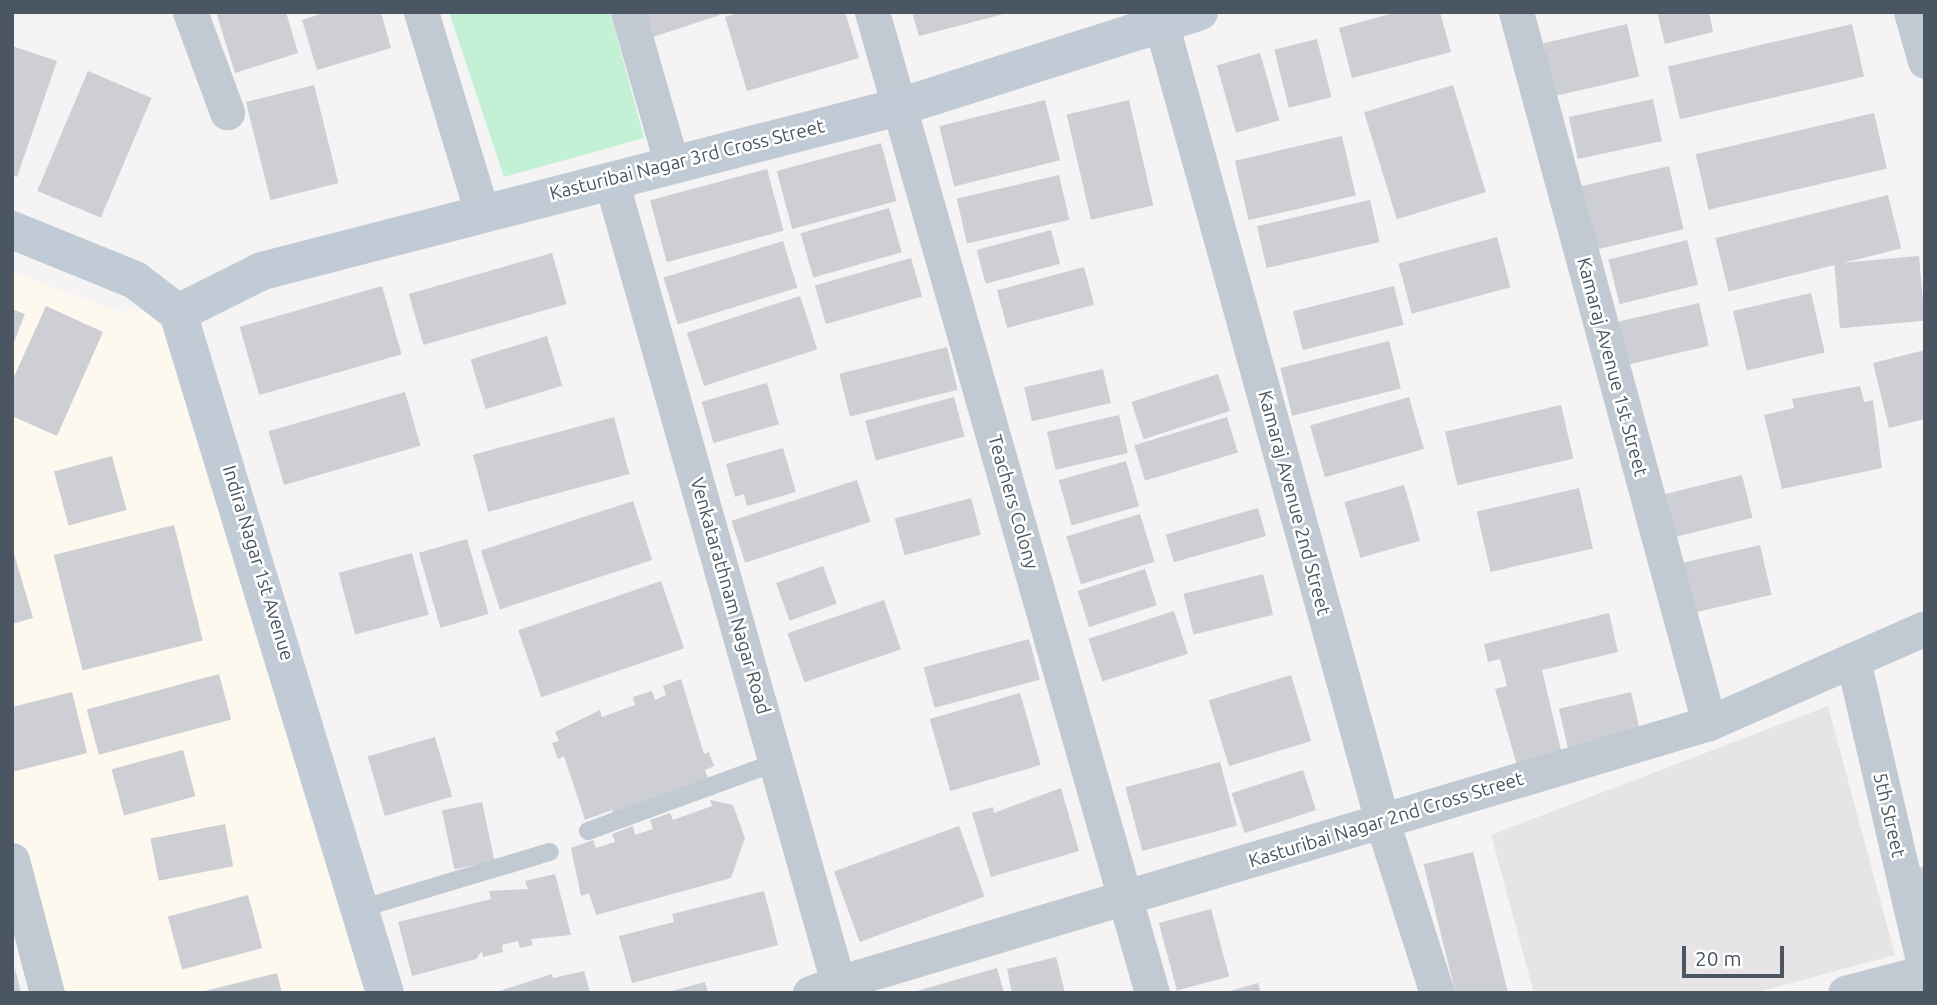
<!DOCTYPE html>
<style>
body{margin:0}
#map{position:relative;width:1937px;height:1005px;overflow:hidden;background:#f5f3f3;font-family:Ubuntu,sans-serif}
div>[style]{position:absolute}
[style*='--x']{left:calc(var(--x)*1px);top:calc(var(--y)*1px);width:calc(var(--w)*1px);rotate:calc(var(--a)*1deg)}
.commercial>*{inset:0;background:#fdf9ef}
.education>*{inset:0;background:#e6e4e5}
.green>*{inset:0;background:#c3f1d5}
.building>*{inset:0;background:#cdcfd5;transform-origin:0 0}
.lane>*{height:18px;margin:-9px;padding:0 9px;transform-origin:9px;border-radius:9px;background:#c1cad2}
.street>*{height:35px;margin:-17.5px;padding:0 17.5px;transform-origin:17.5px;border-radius:17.5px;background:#c1cad2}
.secondary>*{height:38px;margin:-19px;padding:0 19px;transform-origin:19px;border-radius:19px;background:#c1cbd6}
span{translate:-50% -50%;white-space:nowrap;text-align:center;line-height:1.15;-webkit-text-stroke:5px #fff;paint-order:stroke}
.street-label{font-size:19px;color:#4a5661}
.frame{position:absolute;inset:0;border:14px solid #4a5661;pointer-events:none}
.scale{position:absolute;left:1682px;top:946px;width:102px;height:32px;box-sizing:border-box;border:4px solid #4a5661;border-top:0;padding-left:9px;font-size:21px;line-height:24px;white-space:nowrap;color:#4a5661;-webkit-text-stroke:5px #fff;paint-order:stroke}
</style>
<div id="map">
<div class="commercial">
<i style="clip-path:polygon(12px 272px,116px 311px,196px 311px,379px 993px,50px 993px,12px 849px)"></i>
</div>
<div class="education">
<i style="clip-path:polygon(1828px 706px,1895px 955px,1754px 993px,1534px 993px,1491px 835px)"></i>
</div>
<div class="green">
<i style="clip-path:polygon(449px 12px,610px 12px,644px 138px,504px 177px)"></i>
</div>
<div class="building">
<i style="clip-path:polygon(216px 12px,286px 12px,298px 53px,235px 73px)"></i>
<i style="clip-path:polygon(327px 12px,381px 12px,391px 48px,317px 70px,302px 20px)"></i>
<i style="clip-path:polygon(645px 12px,719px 12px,720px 15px,653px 37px)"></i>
<i style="clip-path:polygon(742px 12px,845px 12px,859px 58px,747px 91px,725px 17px)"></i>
<i style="clip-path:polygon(912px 12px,1008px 12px,1008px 13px,919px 36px)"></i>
<i style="clip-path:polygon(1397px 12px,1440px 12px,1451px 52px,1352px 78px,1339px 28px)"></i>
<i style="clip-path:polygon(1657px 12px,1709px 12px,1713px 32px,1665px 44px)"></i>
<i style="left:1627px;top:24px;width:54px;height:86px;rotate:77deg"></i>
<i style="left:1852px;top:24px;width:54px;height:189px;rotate:77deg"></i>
<i style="left:1317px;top:39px;width:60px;height:44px;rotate:76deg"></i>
<i style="clip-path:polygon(12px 46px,57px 61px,17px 177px,12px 175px)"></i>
<i style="left:1260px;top:53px;width:70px;height:45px;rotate:74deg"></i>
<i style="left:88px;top:71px;width:69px;height:130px;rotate:23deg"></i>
<i style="left:314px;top:85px;width:101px;height:70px;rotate:76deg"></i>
<i style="left:1453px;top:85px;width:112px;height:93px;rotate:73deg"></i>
<i style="left:1653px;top:99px;width:43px;height:86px;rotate:78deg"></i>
<i style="left:1045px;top:100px;width:62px;height:109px;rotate:76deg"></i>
<i style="left:1129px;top:100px;width:108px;height:64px;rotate:77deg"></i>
<i style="left:1874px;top:113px;width:57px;height:183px;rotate:77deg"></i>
<i style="left:1342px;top:136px;width:61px;height:110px;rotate:77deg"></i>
<i style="left:881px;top:143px;width:60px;height:108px;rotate:75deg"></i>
<i style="left:1669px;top:166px;width:65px;height:95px;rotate:77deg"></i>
<i style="left:767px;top:169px;width:64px;height:121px;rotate:75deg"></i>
<i style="left:1059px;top:175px;width:46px;height:105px;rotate:77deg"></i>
<i style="left:1888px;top:195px;width:55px;height:178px;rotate:76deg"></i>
<i style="left:1370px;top:200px;width:43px;height:116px;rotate:77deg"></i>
<i style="left:889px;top:208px;width:46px;height:92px;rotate:74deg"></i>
<i style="left:1051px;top:230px;width:35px;height:77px;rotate:75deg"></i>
<i style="left:1497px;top:237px;width:52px;height:102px;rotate:75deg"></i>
<i style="left:1687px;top:240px;width:46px;height:81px;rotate:76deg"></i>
<i style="left:783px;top:241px;width:49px;height:125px;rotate:73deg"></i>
<i style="left:552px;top:253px;width:53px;height:149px;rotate:74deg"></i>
<i style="left:1919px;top:256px;width:65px;height:85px;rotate:85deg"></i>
<i style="left:911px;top:258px;width:40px;height:100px;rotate:74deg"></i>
<i style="left:1084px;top:267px;width:39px;height:90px;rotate:75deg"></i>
<i style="left:382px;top:286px;width:71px;height:148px;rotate:74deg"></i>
<i style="left:1394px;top:286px;width:40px;height:104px;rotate:76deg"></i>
<i style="left:1811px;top:293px;width:61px;height:80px;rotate:77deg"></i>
<i style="left:800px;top:296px;width:56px;height:119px;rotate:72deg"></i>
<i style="left:1699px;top:303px;width:44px;height:89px;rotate:77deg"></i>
<i style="clip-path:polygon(46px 306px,103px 332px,57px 436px,12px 416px,12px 381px)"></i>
<i style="clip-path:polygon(12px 309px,25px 314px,12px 347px)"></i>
<i style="left:547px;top:336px;width:52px;height:80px;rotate:73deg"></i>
<i style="left:1389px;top:341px;width:49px;height:112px;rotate:76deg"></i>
<i style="left:947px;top:347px;width:44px;height:111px;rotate:76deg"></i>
<i style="clip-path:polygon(1925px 350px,1925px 419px,1889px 428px,1873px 363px)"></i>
<i style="left:1103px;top:369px;width:35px;height:81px;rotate:77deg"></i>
<i style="left:1218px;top:374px;width:39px;height:91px;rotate:72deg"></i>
<i style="left:767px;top:383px;width:43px;height:68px;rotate:74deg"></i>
<i style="clip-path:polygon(1860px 386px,1864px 402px,1873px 400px,1882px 468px,1782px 489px,1764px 415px,1794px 408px,1792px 399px)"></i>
<i style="left:405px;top:392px;width:56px;height:142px;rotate:74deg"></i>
<i style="left:954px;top:397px;width:41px;height:92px;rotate:75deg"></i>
<i style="left:1409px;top:397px;width:54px;height:103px;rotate:74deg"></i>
<i style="left:1561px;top:405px;width:55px;height:119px;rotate:77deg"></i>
<i style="left:1119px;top:415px;width:39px;height:74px;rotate:77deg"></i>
<i style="left:614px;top:417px;width:59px;height:146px;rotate:75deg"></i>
<i style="left:1227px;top:417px;width:37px;height:97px;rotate:73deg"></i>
<i style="clip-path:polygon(783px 448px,796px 492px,747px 506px,744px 494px,735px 497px,726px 464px)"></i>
<i style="left:112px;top:456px;width:56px;height:60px;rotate:75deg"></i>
<i style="left:1126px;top:461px;width:47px;height:70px;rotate:74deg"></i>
<i style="left:1742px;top:475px;width:44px;height:91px;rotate:76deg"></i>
<i style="left:857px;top:480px;width:44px;height:132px;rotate:72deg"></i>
<i style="left:1404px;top:485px;width:58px;height:62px;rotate:74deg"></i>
<i style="left:1579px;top:488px;width:62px;height:105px;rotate:77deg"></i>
<i style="left:971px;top:498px;width:38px;height:79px;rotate:75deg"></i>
<i style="left:633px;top:501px;width:62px;height:160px;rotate:72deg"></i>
<i style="left:1258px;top:508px;width:29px;height:96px;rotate:74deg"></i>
<i style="left:1140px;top:514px;width:50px;height:77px;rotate:73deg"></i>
<i style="left:174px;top:525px;width:119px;height:124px;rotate:76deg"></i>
<i style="left:467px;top:539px;width:78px;height:50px;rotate:74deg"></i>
<i style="left:1760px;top:545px;width:51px;height:89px;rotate:77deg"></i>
<i style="clip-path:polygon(12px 547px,33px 618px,12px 624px)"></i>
<i style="left:412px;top:553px;width:64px;height:76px;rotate:75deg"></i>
<i style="left:823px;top:566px;width:40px;height:50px;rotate:70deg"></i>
<i style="left:1145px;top:569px;width:38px;height:71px;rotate:72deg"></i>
<i style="left:1263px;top:574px;width:42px;height:82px;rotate:76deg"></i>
<i style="left:661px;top:581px;width:71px;height:151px;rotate:71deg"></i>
<i style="left:884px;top:600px;width:52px;height:102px;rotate:71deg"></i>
<i style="left:1174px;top:611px;width:45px;height:90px;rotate:72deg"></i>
<i style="clip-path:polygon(1609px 613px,1618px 652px,1542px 670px,1563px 759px,1518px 769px,1495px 689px,1507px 686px,1500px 659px,1488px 662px,1484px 644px)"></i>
<i style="left:1029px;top:639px;width:42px;height:109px;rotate:75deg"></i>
<i style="left:219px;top:674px;width:47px;height:137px;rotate:75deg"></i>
<i style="left:1291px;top:675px;width:69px;height:86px;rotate:73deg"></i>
<i style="clip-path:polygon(681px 679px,704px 754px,709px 752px,714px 766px,705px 770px,710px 783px,615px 818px,612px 810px,585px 820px,564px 756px,558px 759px,552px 743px,559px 741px,555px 732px,600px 710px,602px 717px,635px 705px,633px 697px,652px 691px,655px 700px,666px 695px,663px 686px)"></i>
<i style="clip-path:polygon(72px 692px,87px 753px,12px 772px,12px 707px)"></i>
<i style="left:1631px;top:692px;width:44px;height:74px;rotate:77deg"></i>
<i style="left:1020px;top:693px;width:75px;height:94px;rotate:74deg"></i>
<i style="left:435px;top:737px;width:62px;height:70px;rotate:74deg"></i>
<i style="left:183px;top:750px;width:48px;height:74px;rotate:75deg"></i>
<i style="left:1220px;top:762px;width:66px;height:98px;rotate:75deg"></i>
<i style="left:1303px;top:770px;width:42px;height:75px;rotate:72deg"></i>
<i style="clip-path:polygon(1061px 788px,1079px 851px,991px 877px,972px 813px,993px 807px,994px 813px)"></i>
<i style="clip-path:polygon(710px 800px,733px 805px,745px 838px,731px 878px,596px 915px,589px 893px,581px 896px,571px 848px,593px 840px,596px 848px,615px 842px,612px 834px,633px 826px,635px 835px,653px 829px,650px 820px,670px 813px,673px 820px,712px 806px)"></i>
<i style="left:482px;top:802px;width:60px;height:41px;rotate:78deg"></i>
<i style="left:225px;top:824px;width:43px;height:76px;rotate:79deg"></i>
<i style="left:959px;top:826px;width:75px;height:133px;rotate:70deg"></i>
<i style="left:1473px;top:852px;width:146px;height:51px;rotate:76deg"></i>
<i style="clip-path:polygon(1925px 866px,1925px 903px,1915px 869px)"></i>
<i style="clip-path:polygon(555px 874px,571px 935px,531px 939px,533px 945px,520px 948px,518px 941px,502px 945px,503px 952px,483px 957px,482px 951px,476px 959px,412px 976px,398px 922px,491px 899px,489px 891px,528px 889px,525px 881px)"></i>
<i style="clip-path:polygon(764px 891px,778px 945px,632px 983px,619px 936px,674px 922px,672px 914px)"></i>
<i style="left:248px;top:895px;width:55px;height:83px;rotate:75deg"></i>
<i style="left:1211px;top:909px;width:70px;height:54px;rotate:75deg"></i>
<i style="clip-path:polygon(1056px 957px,1065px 993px,1012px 993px,1007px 969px)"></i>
<i style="clip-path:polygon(15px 968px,21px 993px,12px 993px)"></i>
<i style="clip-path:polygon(997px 968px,1004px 993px,913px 993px,913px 992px)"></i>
<i style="clip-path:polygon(584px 971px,590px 993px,493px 993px,552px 974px,553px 978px)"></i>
<i style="clip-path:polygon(277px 973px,282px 993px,200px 993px,200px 992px)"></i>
<i style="clip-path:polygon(705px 982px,708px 993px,668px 993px,668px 992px)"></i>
<i style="clip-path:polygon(1258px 983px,1261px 993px,1226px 993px,1226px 992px)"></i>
</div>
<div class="lane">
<i style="--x:588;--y:831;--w:201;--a:-20.1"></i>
<i style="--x:363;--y:908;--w:195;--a:-16.7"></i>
</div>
<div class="street">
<i style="--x:190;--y:12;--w:107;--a:69.7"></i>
<i style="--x:421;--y:12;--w:206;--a:73.1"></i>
<i style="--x:628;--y:12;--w:159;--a:74"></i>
<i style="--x:872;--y:12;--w:1020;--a:74.07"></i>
<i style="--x:1158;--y:12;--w:839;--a:74.52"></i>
<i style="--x:1382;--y:821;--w:181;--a:72.3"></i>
<i style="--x:1516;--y:12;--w:737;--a:74.81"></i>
<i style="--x:1911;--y:12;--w:51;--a:74.1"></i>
<i style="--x:611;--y:180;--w:834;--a:74.21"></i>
<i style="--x:838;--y:983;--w:30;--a:160"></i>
<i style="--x:1853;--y:660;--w:318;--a:76.9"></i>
<i style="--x:12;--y:860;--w:138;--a:75.3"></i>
<i style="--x:838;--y:983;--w:909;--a:-16.62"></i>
<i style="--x:1709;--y:723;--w:236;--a:-23.7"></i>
<i style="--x:1845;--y:993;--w:83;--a:-14.7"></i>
</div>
<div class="secondary">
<i style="--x:12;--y:230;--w:133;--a:22.1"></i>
<i style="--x:135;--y:280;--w:54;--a:37.5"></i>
<i style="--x:178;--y:313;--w:711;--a:73.07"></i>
<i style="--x:178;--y:313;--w:94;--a:-26.6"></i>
<i style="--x:262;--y:271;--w:658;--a:-14.44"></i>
<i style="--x:899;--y:107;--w:315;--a:-17.6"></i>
</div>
<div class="street-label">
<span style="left:687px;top:160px;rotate:-14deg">Kasturibai Nagar 3rd Cross Street</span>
<span style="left:1612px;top:367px;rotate:75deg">Kamaraj Avenue 1st Street</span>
<span style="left:1013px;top:502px;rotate:74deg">Teachers Colony</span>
<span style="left:1294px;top:503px;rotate:75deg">Kamaraj Avenue 2nd Street</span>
<span style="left:258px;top:563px;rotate:73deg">Indira Nagar 1st Avenue</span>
<span style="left:730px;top:596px;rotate:74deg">Venkatarathnam Nagar Road</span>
<span style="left:1889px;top:815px;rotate:77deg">5th Street</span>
<span style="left:1386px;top:820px;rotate:-17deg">Kasturibai Nagar 2nd Cross Street</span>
</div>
<div class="frame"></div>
<div class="scale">20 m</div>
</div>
